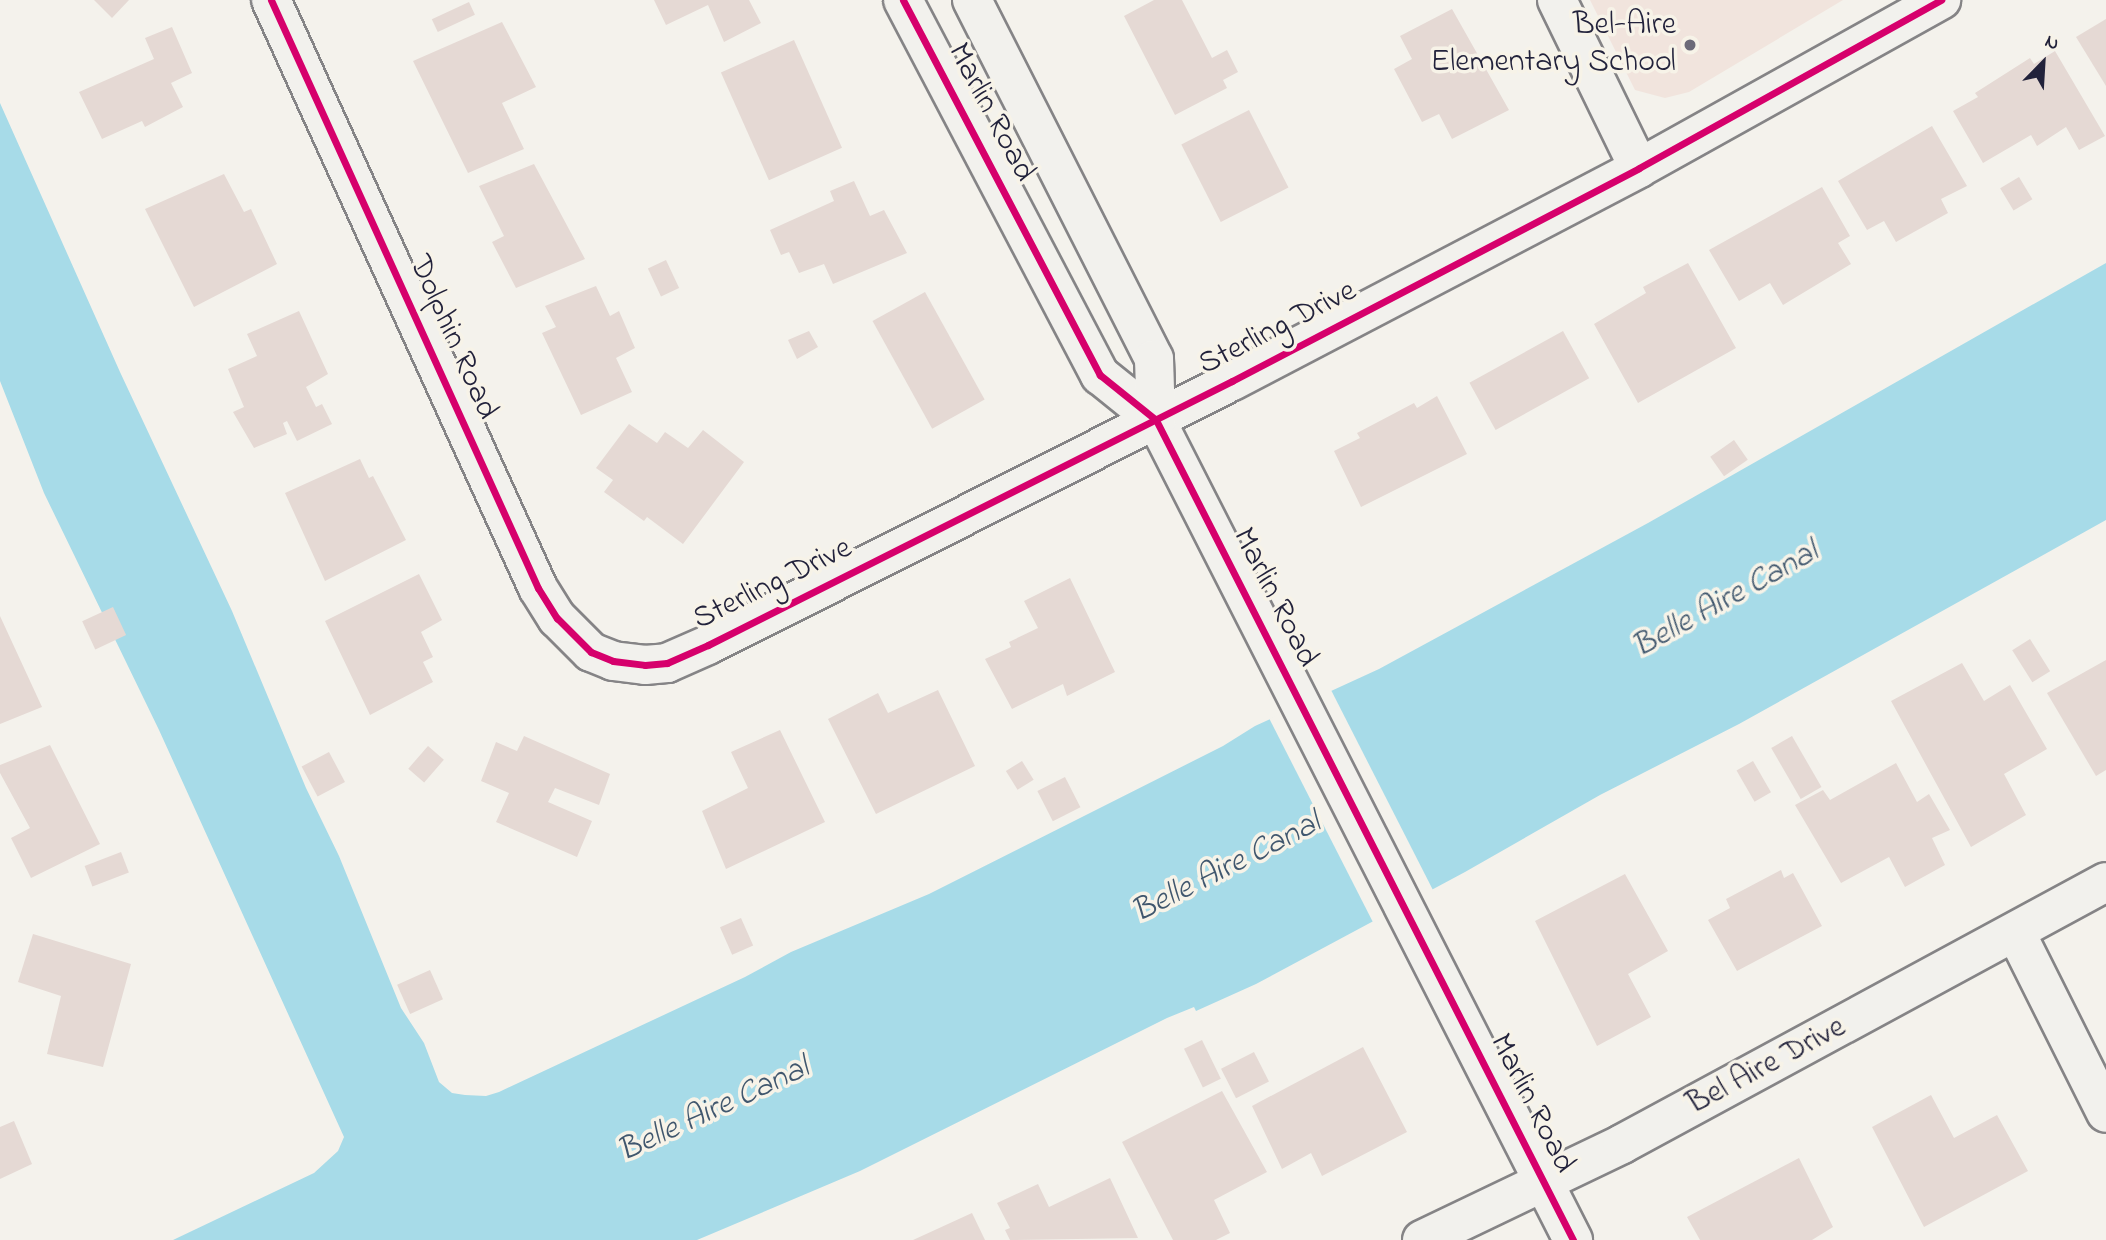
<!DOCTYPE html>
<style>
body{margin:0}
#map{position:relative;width:2106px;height:1240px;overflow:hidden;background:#f4f2ec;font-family:"Indie Flower",sans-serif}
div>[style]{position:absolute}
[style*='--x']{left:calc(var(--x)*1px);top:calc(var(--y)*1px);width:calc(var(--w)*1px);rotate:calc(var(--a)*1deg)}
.built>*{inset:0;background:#f1e4dd}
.water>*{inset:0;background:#a7dbe8}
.pier>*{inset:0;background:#f4f2ec;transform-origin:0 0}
.building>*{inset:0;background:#e5d9d4;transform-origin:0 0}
.roads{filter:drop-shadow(2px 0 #858486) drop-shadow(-2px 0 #858486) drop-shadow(0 2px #858486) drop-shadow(0 -2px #858486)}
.minor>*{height:38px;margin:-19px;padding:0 19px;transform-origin:19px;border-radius:19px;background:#f2f1ed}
.cycleway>*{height:7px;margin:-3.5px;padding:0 3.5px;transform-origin:3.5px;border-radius:3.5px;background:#d6006c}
.dots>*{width:19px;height:19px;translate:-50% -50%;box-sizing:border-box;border:4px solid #f7f3e8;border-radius:50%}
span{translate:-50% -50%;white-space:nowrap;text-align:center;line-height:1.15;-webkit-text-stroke:7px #f7f3e8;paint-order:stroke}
.poi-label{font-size:32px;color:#22223b}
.right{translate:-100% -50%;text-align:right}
.street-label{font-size:32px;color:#22223b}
.water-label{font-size:33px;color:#40576e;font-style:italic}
.north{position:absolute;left:2008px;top:28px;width:70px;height:70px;-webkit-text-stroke:5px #f7f3e8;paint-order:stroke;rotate:24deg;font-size:19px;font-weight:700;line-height:28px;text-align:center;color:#22223b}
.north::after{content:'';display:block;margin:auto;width:24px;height:32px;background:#22223b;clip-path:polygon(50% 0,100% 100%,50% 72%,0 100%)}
</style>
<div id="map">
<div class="built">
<i style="clip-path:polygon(1590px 0,1843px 0,1689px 92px,1665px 98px,1635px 90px)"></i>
</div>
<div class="water">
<i style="clip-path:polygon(0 103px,120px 372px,232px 611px,306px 788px,339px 856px,401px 1008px,424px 1043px,439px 1082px,452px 1093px,465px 1095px,486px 1096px,499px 1092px,745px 977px,791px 952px,929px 894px,1223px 746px,1255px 726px,1379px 669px,1648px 523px,2106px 263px,2106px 520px,1739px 724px,1600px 795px,1465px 872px,1256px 984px,1196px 1011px,1194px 1007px,1167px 1018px,860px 1171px,697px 1240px,173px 1240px,314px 1173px,338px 1151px,344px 1137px,159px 730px,44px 493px,0 381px)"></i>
</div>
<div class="pier">
<i style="left:1330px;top:688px;width:229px;height:68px;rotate:63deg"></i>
</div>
<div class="building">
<i style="clip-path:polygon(94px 0,129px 0,112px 18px)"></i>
<i style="clip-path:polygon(654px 0,749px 0,761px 23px,724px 42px,708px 5px,666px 25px)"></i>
<i style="clip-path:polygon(1154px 0,1182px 0,1212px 58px,1227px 50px,1238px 72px,1223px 80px,1227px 88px,1175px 115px,1124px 16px)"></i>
<i style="left:469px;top:2px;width:14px;height:41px;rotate:65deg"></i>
<i style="clip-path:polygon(1452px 9px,1509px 110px,1452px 139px,1439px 114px,1422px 122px,1394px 69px,1412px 59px,1400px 36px)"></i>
<i style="clip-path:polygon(2106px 19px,2106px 86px,2076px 37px)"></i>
<i style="clip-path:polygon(502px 22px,536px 87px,502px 103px,524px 149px,468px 173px,413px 61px)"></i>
<i style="clip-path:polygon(172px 27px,192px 73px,171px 83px,183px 107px,145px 127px,142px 121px,102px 139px,79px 92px,154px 59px,145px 38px)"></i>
<i style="left:794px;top:40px;width:118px;height:80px;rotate:66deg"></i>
<i style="clip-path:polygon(2055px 51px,2105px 136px,2079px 150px,2066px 127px,2037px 146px,2031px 135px,1983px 163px,1953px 111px,1978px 97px,1975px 93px,2030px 58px,2034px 64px)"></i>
<i style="left:1249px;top:110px;width:87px;height:76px;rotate:63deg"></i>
<i style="clip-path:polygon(1932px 126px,1967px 186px,1941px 199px,1948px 213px,1896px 242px,1884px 221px,1867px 230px,1838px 181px)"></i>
<i style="clip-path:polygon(534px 164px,585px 259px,516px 288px,492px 242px,504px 236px,479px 186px)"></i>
<i style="clip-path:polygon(224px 174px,244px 212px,251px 209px,277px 264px,194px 307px,145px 209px)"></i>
<i style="left:2019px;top:177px;width:26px;height:22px;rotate:59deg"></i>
<i style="clip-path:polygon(854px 181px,870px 216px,884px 210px,907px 253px,833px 284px,824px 264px,799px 273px,789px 252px,781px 255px,770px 230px,834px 201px,830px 191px)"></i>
<i style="clip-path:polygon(1822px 187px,1850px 236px,1838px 243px,1851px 264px,1783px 305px,1770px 283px,1739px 301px,1709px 250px)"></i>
<i style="left:666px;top:260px;width:31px;height:20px;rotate:65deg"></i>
<i style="clip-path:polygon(1688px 263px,1736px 348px,1638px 403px,1594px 324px,1646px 293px,1643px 287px)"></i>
<i style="clip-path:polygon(596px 286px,610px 316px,619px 311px,635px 348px,616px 358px,632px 392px,581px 415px,542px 333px,556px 327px,545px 306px)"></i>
<i style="left:925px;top:292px;width:123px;height:60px;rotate:61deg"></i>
<i style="clip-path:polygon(299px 311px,328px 374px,306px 387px,316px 407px,322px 404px,332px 424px,297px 441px,287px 421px,283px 423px,287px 434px,254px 448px,233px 412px,244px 407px,228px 369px,257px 356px,247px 334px)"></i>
<i style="clip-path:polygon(809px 331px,818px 347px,797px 359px,788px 340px)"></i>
<i style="left:1563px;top:331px;width:54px;height:107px;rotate:61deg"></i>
<i style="clip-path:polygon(1437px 396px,1467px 454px,1361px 507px,1334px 451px,1360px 438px,1357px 433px,1414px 403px,1417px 408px)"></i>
<i style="clip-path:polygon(629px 424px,657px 443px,665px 432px,688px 448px,703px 430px,744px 462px,683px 544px,647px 517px,644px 521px,604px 492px,613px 480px,596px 468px)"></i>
<i style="left:1734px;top:440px;width:24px;height:29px;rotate:55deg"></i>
<i style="clip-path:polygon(360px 459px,369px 478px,373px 476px,406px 540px,325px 581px,285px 493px)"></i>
<i style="clip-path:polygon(419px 574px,442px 620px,421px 632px,433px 657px,423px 662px,433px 682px,370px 715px,325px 621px)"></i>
<i style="clip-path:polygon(1070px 578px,1115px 672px,1067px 696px,1063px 684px,1012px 709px,985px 659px,1011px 647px,1009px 642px,1038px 628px,1024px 601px)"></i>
<i style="left:113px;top:607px;width:31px;height:34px;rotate:65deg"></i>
<i style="clip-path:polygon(0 616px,42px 707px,0 724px)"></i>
<i style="left:2030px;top:639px;width:38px;height:21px;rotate:58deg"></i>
<i style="clip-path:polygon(2106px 660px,2106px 770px,2096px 776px,2047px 693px)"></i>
<i style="clip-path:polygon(1962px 663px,1984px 701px,2010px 685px,2047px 749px,2004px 774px,2026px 815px,1971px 847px,1891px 701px)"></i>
<i style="clip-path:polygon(938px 690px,975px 766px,876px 814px,828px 719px,878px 693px,888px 713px)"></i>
<i style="clip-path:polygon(780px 730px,825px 822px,726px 869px,702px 811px,748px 788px,731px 752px)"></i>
<i style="clip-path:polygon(524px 736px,610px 774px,599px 805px,555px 788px,548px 802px,592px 821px,577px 857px,496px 822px,509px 793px,481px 781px,496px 742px,517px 751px)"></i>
<i style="left:1792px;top:736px;width:59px;height:24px;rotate:60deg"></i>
<i style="clip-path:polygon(50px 745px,100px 844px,31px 878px,11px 838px,30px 828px,0 773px,0 765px)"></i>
<i style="left:428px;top:746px;width:21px;height:30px;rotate:41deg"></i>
<i style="left:329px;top:752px;width:34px;height:31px;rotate:62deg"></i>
<i style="left:1022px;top:761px;width:22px;height:19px;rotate:58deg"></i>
<i style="left:1753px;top:761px;width:36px;height:19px;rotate:60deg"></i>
<i style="clip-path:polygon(1896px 763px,1917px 802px,1929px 794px,1950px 830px,1932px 838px,1945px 865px,1905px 887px,1889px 857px,1841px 883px,1795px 805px,1823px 790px,1830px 800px)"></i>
<i style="left:1065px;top:777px;width:34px;height:31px;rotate:63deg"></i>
<i style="left:121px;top:852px;width:22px;height:39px;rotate:69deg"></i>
<i style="clip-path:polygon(1781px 870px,1784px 878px,1793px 873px,1822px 926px,1737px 971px,1708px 920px,1730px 908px,1726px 899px)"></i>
<i style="clip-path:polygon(1625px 874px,1668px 951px,1628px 974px,1651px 1017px,1597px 1046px,1535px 921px)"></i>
<i style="left:741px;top:918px;width:30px;height:23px;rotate:66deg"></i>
<i style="clip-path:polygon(33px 934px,131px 964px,103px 1067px,47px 1054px,61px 996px,18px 982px)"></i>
<i style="left:430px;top:970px;width:32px;height:36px;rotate:66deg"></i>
<i style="left:1202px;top:1040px;width:43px;height:20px;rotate:64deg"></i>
<i style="clip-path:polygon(1363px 1047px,1407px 1132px,1322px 1176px,1311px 1153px,1282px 1169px,1252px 1106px)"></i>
<i style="left:1254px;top:1052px;width:33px;height:37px;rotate:63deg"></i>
<i style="clip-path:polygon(1222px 1091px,1267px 1172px,1214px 1200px,1230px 1233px,1216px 1240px,1173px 1240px,1122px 1142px)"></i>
<i style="clip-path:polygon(1931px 1095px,1954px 1138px,1997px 1115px,2028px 1171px,1924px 1227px,1872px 1127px)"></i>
<i style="clip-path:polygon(14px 1121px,32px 1164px,0 1179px,0 1127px)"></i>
<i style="clip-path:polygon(1799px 1158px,1833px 1227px,1812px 1240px,1700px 1240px,1687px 1217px)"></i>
<i style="clip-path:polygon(1110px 1178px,1138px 1238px,1010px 1240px,1005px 1230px,1010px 1228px,997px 1203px,1038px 1184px,1049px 1207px)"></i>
<i style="clip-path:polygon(972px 1213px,985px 1240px,913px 1240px)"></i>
</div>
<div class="roads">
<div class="minor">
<i style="--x:271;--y:0;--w:646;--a:65.58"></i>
<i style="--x:538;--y:588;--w:36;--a:58"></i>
<i style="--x:557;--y:618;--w:48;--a:45"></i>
<i style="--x:591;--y:652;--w:24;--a:22"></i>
<i style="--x:613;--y:661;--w:32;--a:7"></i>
<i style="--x:645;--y:665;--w:22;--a:-5"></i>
<i style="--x:667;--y:663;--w:45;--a:-23.7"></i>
<i style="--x:708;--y:645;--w:587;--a:-26.74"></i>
<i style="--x:1232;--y:381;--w:459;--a:-27.6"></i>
<i style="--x:1639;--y:168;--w:346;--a:-29.1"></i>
<i style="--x:903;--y:0;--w:424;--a:62.3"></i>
<i style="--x:1100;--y:375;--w:72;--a:38.8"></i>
<i style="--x:1156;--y:420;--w:920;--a:63.04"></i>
<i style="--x:972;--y:0;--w:402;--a:63.1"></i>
<i style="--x:1154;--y:359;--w:61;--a:88.1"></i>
<i style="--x:1557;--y:0;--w:187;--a:64"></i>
<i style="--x:2016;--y:933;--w:201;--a:63.4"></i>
<i style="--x:1422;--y:1240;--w:222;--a:-25.6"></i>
<i style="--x:1622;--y:1144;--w:550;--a:-28.43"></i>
</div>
</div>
<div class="cycleway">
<i style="--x:271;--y:0;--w:646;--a:65.58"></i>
<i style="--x:538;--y:588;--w:36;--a:58"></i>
<i style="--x:557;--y:618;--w:48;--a:45"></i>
<i style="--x:591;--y:652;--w:24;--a:22"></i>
<i style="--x:613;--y:661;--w:32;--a:7"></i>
<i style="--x:645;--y:665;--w:22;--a:-5"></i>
<i style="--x:667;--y:663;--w:45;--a:-23.7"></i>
<i style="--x:708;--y:645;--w:587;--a:-26.74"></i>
<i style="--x:1232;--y:381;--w:459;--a:-27.6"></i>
<i style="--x:1639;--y:168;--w:346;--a:-29.1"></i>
<i style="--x:903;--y:0;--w:424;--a:62.3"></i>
<i style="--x:1100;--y:375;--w:72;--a:38.8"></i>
<i style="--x:1156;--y:420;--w:920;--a:63.04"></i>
</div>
<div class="dots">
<i style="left:1690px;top:45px;background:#6c6b79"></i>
</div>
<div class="poi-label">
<span class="right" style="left:1676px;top:45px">Bel-Aire<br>Elementary School</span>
</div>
<div class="street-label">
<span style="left:990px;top:113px;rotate:62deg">Marlin Road</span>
<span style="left:1278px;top:329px;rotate:-27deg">Sterling Drive</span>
<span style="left:452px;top:338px;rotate:66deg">Dolphin Road</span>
<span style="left:773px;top:585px;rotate:-26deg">Sterling Drive</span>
<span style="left:1274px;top:598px;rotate:63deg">Marlin Road</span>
<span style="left:1767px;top:1067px;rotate:-28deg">Bel Aire Drive</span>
<span style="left:1531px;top:1104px;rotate:63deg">Marlin Road</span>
</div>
<div class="water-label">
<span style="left:1726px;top:601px;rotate:-29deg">Belle Aire Canal</span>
<span style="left:1227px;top:869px;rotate:-27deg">Belle Aire Canal</span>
<span style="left:714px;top:1111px;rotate:-25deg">Belle Aire Canal</span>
</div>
<div class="north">N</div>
</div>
